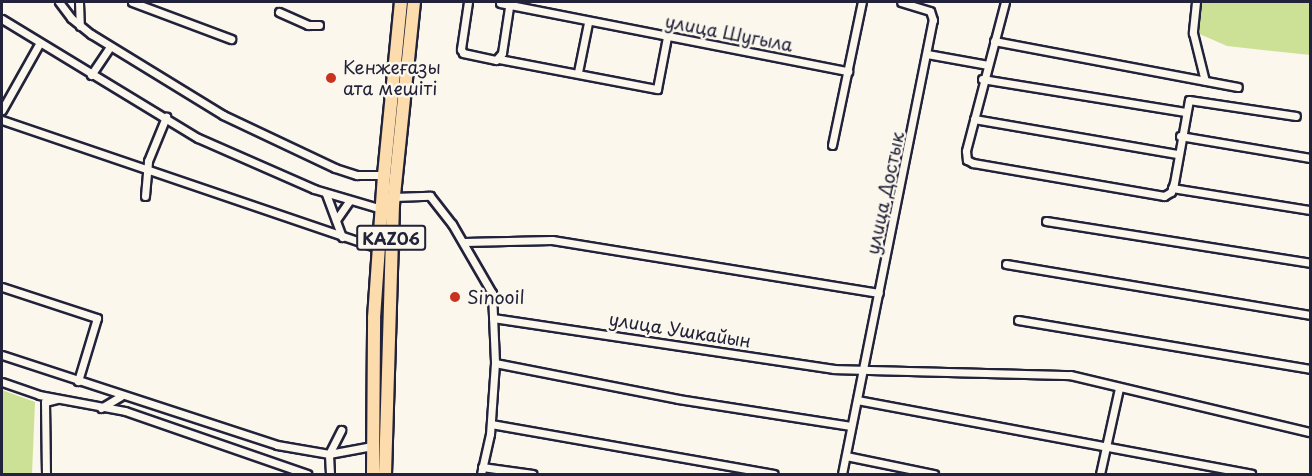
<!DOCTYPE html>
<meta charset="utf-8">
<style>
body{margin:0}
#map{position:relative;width:1312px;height:476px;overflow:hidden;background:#fbf7ec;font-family:"Playpen Sans",sans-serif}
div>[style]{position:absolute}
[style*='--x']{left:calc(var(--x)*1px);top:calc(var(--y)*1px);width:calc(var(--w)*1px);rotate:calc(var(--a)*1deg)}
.green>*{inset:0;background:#cde196;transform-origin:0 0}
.roads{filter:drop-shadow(2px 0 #22223b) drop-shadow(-2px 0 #22223b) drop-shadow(0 2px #22223b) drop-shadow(0 -2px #22223b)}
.minor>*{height:7px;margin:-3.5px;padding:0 3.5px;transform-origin:3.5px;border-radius:3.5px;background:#fbf7ec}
.trunk>*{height:12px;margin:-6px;padding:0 6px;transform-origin:6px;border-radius:6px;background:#fcdcac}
.dots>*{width:16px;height:16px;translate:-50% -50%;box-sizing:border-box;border:3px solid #fbf7ec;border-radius:50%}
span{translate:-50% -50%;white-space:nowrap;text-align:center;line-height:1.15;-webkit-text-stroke:5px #fbf7ec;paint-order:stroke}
.shield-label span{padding:2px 4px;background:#fbf7ec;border:2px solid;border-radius:4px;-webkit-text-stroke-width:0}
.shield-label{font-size:16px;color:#22223b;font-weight:700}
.street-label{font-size:18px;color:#22223b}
.poi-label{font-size:18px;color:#22223b}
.left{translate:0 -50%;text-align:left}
.frame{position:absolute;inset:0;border:3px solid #22223b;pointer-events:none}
</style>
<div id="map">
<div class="green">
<i style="clip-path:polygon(1199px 2px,1310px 2px,1310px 55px,1227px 46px,1195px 32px)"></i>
<i style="left:402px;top:233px;width:7px;height:60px;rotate:27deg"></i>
<i style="clip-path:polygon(386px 235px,382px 474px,379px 474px,378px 367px)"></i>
<i style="clip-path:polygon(2px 390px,35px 402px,32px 474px,2px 474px)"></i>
</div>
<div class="roads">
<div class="minor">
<i style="--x:59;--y:2;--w:20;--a:53"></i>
<i style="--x:71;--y:18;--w:26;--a:39"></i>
<i style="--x:91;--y:34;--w:155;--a:31.5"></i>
<i style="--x:223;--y:115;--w:124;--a:25.3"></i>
<i style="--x:335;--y:168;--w:23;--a:18"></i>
<i style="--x:357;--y:175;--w:27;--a:0"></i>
<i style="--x:79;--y:2;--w:24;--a:88"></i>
<i style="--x:132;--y:2;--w:106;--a:20.5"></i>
<i style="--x:468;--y:2;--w:48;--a:98.5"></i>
<i style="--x:461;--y:49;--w:4;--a:63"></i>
<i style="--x:463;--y:53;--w:34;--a:12"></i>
<i style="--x:496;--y:60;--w:9;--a:-49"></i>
<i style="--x:502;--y:53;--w:47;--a:-81.3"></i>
<i style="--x:1005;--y:2;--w:154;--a:104.7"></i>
<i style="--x:966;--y:151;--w:9;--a:84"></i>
<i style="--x:967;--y:160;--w:7;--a:27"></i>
<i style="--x:973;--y:163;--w:194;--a:9.8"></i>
<i style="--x:1164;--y:196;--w:8;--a:-30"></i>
<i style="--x:1171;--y:192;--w:9;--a:-72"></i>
<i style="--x:1174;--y:183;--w:84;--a:-79.8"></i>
<i style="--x:1189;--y:100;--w:108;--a:8.5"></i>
<i style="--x:1196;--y:2;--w:31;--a:96"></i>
<i style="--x:1193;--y:33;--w:49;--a:76"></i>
<i style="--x:500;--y:3;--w:355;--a:11.1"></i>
<i style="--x:279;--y:12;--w:32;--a:24"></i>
<i style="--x:308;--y:25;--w:11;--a:0"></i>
<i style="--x:2;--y:19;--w:229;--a:31.3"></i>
<i style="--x:198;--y:138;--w:127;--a:23.7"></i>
<i style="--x:314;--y:189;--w:71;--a:16.4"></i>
<i style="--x:994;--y:41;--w:248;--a:10.7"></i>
<i style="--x:927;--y:54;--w:62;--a:10.2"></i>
<i style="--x:499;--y:59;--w:161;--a:10.8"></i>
<i style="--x:657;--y:89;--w:53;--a:-79.1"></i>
<i style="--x:578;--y:72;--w:50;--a:-78.5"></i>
<i style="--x:91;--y:75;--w:34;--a:-56"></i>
<i style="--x:982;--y:79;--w:206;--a:9.2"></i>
<i style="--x:2;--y:110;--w:76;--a:-60.7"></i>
<i style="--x:974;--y:119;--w:206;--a:9.8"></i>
<i style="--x:2;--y:120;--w:398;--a:18.8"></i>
<i style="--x:1180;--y:136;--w:132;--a:9.6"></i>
<i style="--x:832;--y:145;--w:146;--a:-78.2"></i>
<i style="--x:1172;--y:188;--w:140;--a:9.1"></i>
<i style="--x:326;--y:194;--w:46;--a:69.6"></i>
<i style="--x:145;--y:196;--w:35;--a:-85"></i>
<i style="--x:148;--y:161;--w:48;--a:-67.8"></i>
<i style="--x:393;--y:197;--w:37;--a:-2"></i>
<i style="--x:430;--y:196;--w:36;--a:52"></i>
<i style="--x:452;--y:224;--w:80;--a:59.9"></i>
<i style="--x:492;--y:293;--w:70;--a:87.5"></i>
<i style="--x:495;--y:363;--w:71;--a:94"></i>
<i style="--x:490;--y:434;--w:41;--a:102.7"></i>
<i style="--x:336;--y:220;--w:24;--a:-55"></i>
<i style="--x:1046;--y:221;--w:267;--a:9"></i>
<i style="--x:464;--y:242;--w:88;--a:-1.3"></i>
<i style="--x:552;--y:240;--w:331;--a:9.2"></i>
<i style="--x:1006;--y:264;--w:308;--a:9.5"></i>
<i style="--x:2;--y:287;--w:100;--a:18.1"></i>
<i style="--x:97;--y:318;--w:66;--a:106.8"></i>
<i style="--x:493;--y:318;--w:345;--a:8.5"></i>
<i style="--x:834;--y:369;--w:236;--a:1.5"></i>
<i style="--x:1070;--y:375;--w:247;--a:13.4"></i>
<i style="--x:1018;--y:320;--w:296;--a:9.5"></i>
<i style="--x:2;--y:355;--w:289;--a:18.1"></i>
<i style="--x:277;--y:445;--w:53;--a:9.8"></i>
<i style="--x:329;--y:454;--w:44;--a:-10.5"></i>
<i style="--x:495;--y:363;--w:187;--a:11.1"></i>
<i style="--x:678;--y:399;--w:175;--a:8.9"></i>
<i style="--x:2;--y:382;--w:39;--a:19"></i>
<i style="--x:39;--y:395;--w:87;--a:10.5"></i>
<i style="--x:125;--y:411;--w:193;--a:19.1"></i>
<i style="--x:857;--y:400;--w:401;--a:10.6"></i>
<i style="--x:101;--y:408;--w:23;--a:-31"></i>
<i style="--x:491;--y:424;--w:287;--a:10"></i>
<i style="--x:846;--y:456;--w:90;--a:11.6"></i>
<i style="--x:482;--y:467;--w:51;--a:7.8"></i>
<i style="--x:46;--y:474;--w:72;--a:-90.8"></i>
<i style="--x:45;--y:402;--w:12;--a:-14"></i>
<i style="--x:330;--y:474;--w:20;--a:-93"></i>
<i style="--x:329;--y:454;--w:27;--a:-63"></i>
<i style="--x:842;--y:474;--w:463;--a:-78.7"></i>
<i style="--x:933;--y:20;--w:9;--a:-108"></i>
<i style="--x:930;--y:11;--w:30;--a:-163"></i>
<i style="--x:1100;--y:474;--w:88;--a:-77.5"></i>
</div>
<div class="trunk">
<i style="--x:373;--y:474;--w:156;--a:-89.6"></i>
<i style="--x:374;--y:318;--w:143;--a:-86"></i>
<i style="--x:384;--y:175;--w:174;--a:-84.4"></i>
<i style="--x:385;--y:474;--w:269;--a:-88.3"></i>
<i style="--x:393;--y:205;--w:204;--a:-84.1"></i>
</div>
</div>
<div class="dots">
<i style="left:331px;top:78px;background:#c8321e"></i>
<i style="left:455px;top:297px;background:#c8321e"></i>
</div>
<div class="shield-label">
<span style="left:391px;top:238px">KАZ06</span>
</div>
<div class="street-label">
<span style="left:729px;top:33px;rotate:11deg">улица Шугыла</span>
<span style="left:885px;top:193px;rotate:-78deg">улица Достык</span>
<span style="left:680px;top:330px;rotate:9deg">улица Ушкайын</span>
</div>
<div class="poi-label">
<span class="left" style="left:343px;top:78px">Кенжеғазы<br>ата мешіті</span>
<span class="left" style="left:467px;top:297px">Sinooil</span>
</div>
<div class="frame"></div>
</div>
